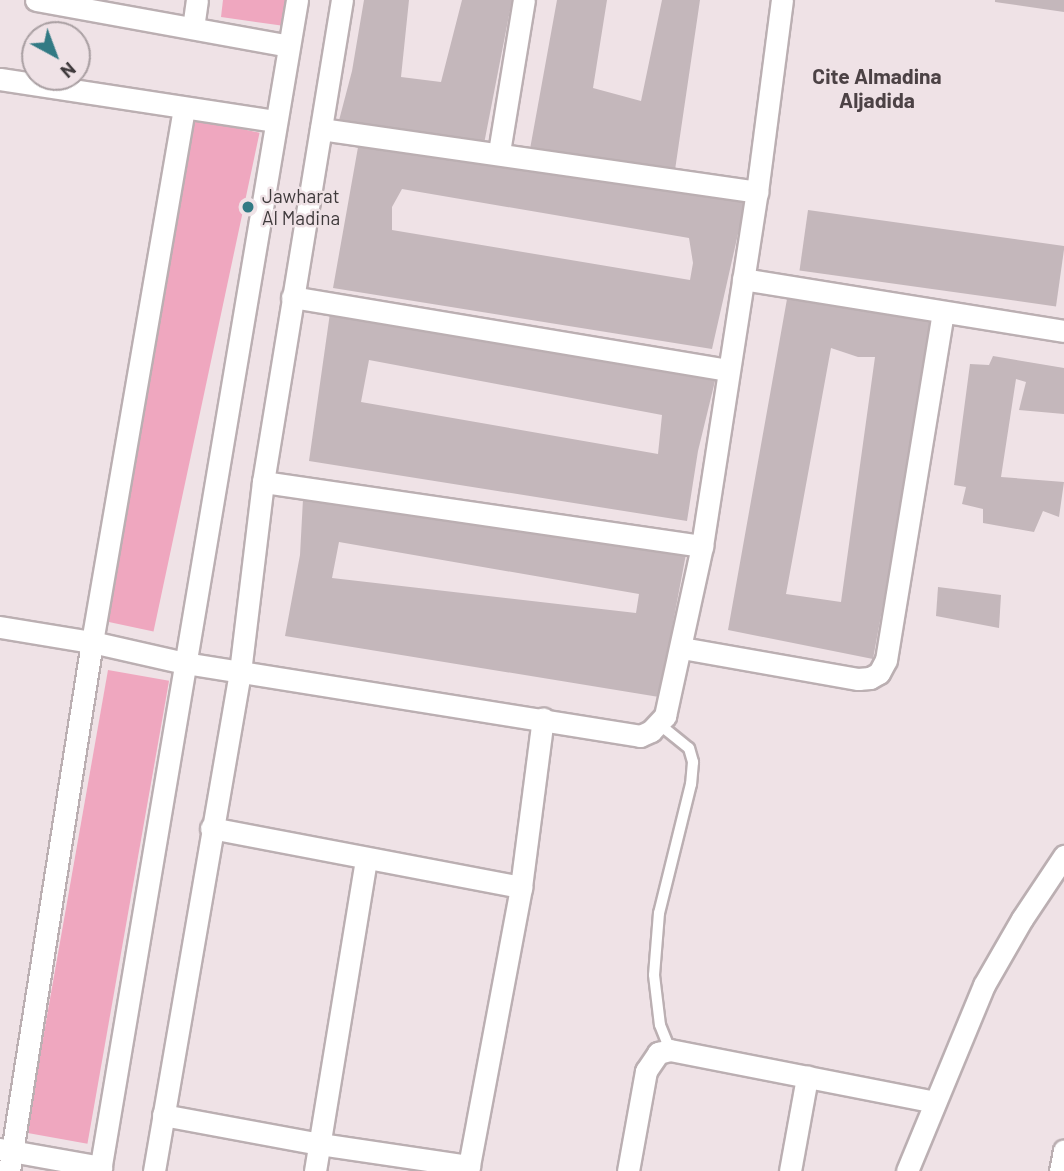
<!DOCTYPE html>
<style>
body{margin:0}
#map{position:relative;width:1064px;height:1171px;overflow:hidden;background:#efe2e6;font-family:Barlow,sans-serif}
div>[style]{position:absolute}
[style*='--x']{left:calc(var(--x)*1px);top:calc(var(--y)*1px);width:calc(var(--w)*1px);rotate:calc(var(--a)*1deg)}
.green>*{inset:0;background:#efa7bf;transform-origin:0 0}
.building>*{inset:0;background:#c4b7bb;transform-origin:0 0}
.roads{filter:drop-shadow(2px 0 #bbafb2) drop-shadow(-2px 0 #bbafb2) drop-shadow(0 2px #bbafb2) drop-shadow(0 -2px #bbafb2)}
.lane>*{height:10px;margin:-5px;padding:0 5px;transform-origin:5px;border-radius:5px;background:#fff}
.street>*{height:21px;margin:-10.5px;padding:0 10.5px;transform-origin:10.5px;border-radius:10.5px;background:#fff}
.dots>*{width:19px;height:19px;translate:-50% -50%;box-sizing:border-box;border:4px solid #efe2e6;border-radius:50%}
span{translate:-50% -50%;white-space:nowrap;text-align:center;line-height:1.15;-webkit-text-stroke:5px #efe2e6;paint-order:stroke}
.poi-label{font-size:19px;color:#3f3a3c}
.left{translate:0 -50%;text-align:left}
.neighbourhood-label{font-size:21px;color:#4c4245;font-weight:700}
.north{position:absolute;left:21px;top:21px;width:70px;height:70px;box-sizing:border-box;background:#efe2e6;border:2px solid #a99fa2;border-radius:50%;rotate:139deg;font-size:19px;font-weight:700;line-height:28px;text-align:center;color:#3f3a3c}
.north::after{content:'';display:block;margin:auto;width:24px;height:32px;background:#327a84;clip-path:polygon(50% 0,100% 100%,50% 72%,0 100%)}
</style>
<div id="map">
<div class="green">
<i style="clip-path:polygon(223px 0,296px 0,292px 27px,221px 17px)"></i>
<i style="left:195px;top:119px;width:66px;height:510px;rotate:12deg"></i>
<i style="left:108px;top:670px;width:62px;height:470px;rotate:10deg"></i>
</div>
<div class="building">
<i style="clip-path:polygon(364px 0,409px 0,401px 77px,441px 82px,462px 0,512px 0,483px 149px,337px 128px,352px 71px)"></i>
<i style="clip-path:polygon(557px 0,607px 0,593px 88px,641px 101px,662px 0,700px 0,675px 170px,530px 149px)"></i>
<i style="clip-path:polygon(995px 0,1064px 0,1064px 12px,995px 2px)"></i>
<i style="clip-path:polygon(evenodd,360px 136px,745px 203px,712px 349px,333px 288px,360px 136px,402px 189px,689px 238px,693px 263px,690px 280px,392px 230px,392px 207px,402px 189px)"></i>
<i style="left:808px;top:210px;width:259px;height:61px;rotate:8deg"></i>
<i style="clip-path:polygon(evenodd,787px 299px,863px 304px,936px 318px,873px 659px,728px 630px,787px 299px,831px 348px,858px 357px,875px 357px,841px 602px,786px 594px,831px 348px)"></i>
<i style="clip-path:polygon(evenodd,330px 313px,715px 381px,698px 451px,687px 521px,309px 461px,330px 313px,369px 360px,662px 415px,658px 454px,361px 402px,369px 360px)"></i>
<i style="clip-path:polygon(993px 356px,1064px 368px,1064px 414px,1019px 410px,1026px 382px,1016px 379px,1001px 477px,1064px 482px,1059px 517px,1043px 511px,1034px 532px,983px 523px,983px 509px,962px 504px,966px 487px,954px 485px,970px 364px,989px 365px)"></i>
<i style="clip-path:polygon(evenodd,303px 499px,686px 554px,659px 697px,285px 636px,300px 555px,303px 499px,339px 542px,639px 594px,636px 613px,332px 578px,339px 542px)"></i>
<i style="clip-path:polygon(938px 587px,1001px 595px,999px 628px,936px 616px)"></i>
</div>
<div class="roads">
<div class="lane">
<i style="--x:659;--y:724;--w:38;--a:39"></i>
<i style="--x:689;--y:748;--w:15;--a:74"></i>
<i style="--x:693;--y:762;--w:22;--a:95"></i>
<i style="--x:691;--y:784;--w:133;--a:103.9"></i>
<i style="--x:659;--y:913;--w:62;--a:94.6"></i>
<i style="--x:654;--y:975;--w:50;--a:83.2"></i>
<i style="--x:660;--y:1025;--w:27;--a:68"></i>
</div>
<div class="street">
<i style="--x:36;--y:0;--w:257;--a:10.3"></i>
<i style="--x:193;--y:28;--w:28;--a:-82"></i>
<i style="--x:0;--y:79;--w:279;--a:8.7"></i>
<i style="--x:321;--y:129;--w:441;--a:8.2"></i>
<i style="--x:499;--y:152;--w:154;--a:-80.7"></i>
<i style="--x:743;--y:279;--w:325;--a:9.2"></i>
<i style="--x:292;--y:297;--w:441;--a:9.5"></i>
<i style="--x:263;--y:482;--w:444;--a:8.3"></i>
<i style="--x:0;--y:627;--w:93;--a:9.3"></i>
<i style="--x:92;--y:642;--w:95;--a:12.7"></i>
<i style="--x:185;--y:663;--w:461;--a:9.1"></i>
<i style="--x:640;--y:736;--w:12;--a:-24"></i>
<i style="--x:651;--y:731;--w:21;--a:-47"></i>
<i style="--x:665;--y:716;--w:174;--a:-77.7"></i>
<i style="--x:702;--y:546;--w:358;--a:-81.2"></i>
<i style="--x:757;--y:192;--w:194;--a:-82.6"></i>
<i style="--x:682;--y:648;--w:179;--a:10"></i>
<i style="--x:858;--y:679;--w:12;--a:-5"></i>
<i style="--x:870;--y:678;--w:10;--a:-29"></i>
<i style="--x:879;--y:673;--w:15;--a:-62"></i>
<i style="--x:886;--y:660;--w:352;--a:-80.7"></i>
<i style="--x:211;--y:828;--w:316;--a:10.8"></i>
<i style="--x:163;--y:1115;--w:160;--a:10.5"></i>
<i style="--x:320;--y:1144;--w:151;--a:8.4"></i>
<i style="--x:0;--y:1149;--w:103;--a:10.1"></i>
<i style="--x:9;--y:1171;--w:535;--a:-81.08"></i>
<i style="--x:92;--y:642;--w:542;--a:-80.22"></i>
<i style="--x:100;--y:1171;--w:1187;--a:-80.45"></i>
<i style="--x:154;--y:1171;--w:506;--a:-80.22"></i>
<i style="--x:240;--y:672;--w:191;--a:-83.1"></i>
<i style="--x:263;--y:482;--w:488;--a:-80.7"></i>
<i style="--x:315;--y:1171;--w:317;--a:-80.7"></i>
<i style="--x:468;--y:1171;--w:289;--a:-79.4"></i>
<i style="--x:521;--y:887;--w:170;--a:-82.6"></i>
<i style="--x:628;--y:1171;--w:102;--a:-79.8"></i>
<i style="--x:646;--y:1071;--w:22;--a:-56"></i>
<i style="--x:658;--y:1053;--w:12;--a:-14"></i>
<i style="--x:670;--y:1050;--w:269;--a:11.1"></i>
<i style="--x:790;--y:1171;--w:96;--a:-79.7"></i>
<i style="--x:907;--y:1171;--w:201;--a:-67.5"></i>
<i style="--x:984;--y:985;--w:76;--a:-60.1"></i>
<i style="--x:1022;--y:919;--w:76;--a:-56.3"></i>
<i style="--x:1060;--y:1171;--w:21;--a:-79"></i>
</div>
</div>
<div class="dots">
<i style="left:248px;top:207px;background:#327a84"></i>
</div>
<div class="poi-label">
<span class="left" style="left:262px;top:207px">Jawharat<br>Al Madina</span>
</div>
<div class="neighbourhood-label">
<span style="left:877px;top:88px">Cite Almadina<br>Aljadida</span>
</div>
<div class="north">N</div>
</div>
